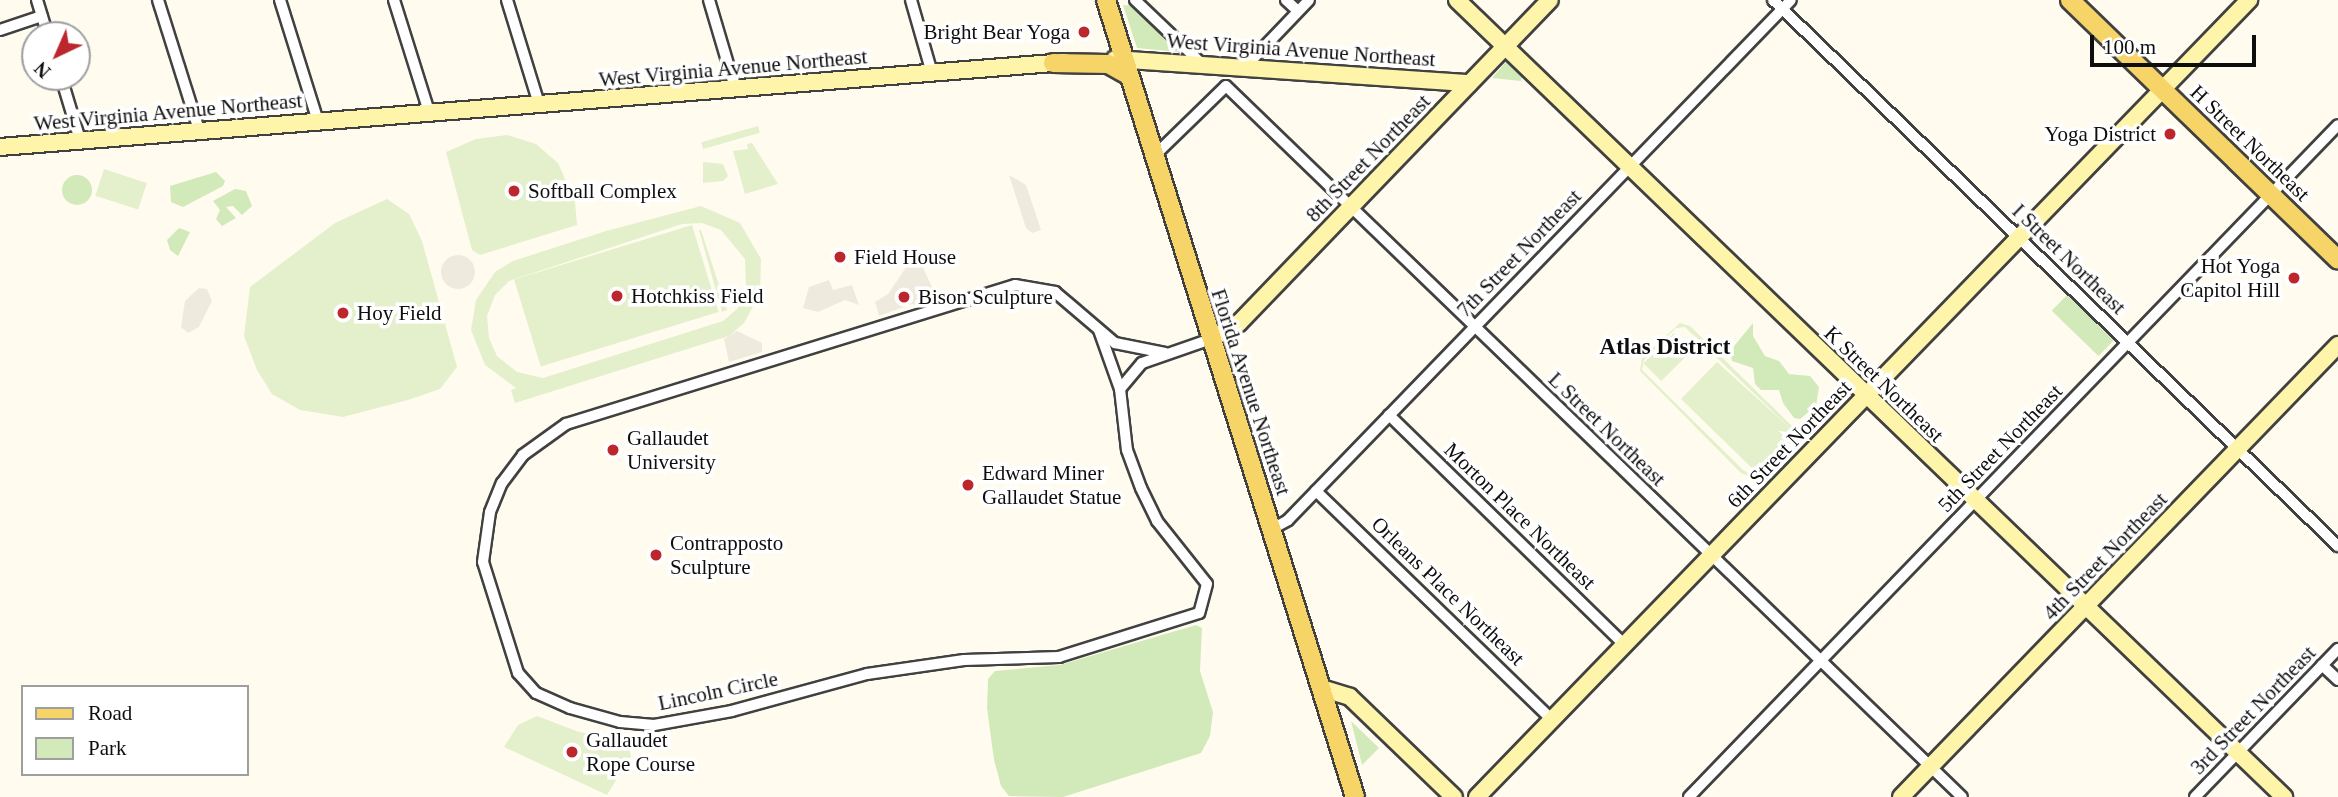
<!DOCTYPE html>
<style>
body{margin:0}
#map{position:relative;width:2338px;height:797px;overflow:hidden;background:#fffcef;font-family:"Times New Roman",serif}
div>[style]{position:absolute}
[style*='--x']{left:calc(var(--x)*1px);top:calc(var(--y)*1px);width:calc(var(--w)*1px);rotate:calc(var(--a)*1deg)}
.green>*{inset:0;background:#d2e9b9;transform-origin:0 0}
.round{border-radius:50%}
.pitch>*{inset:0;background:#e3f0cb;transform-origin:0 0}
.plaza>*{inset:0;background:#efeade}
.roads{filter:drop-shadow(2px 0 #414141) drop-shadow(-2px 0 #414141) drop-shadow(0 2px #414141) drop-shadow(0 -2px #414141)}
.street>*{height:10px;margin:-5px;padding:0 5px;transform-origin:5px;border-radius:5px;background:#fff}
.secondary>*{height:16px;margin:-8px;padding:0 8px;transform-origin:8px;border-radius:8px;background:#fef5ab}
.primary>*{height:18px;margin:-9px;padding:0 9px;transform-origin:9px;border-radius:9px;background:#f7d467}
.dots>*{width:19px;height:19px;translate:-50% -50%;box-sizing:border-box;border:4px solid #fff;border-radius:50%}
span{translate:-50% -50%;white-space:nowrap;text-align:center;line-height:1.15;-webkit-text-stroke:7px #fff;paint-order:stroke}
.poi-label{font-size:21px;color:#0e0e0e}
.right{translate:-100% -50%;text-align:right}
.left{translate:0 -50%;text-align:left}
.street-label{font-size:21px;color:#0e0e0e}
.neighbourhood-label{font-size:23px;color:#0e0e0e;font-weight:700}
.legend{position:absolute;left:21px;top:685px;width:228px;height:91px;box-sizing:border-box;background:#fff;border:2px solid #9f9f9f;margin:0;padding:9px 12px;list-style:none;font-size:21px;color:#0e0e0e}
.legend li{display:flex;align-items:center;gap:14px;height:35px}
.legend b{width:35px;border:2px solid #9f9f9f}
.north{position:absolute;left:21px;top:21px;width:70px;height:70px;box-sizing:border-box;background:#fff;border:2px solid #9f9f9f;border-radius:50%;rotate:224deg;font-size:19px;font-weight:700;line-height:28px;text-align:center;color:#0e0e0e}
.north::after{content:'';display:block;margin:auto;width:24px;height:32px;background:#bc272e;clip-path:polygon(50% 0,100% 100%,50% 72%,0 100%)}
.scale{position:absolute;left:2090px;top:35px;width:166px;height:32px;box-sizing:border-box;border:4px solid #0e0e0e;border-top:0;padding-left:9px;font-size:21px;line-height:24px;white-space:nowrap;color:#0e0e0e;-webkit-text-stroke:5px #fff;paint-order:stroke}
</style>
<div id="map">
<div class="green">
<i style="clip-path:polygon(1123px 5px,1132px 6px,1179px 52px,1137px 48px)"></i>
<i style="clip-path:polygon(1506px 62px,1522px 77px,1521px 81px,1492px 78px)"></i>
<i style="clip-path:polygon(216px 172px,225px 181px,223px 186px,183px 207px,171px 202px,170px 186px)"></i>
<i class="round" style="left:62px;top:175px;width:30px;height:30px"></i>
<i style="clip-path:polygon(235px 189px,246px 191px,252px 206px,242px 215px,233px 206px,226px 207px,236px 218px,222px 226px,216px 219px,220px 210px,213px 201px)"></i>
<i style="clip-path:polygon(179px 228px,190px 232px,178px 256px,170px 250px,167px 240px)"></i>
<i style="left:2067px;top:295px;width:65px;height:22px;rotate:44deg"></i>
<i style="clip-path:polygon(1753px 323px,1753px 336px,1765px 356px,1779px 361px,1789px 374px,1810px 376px,1819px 387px,1816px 406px,1800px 419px,1794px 418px,1783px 403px,1779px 390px,1761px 390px,1755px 384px,1753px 368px,1732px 361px,1730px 351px)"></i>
<i style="clip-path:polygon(1196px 625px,1202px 628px,1200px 671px,1213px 712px,1210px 736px,1201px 753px,1063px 797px,1009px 796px,1001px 786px,994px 760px,987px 708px,988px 679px,995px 671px,1060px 665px)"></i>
<i style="clip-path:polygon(1351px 721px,1379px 748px,1362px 765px)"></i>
</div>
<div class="pitch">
<i style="left:758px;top:126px;width:7px;height:59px;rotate:74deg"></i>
<i style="clip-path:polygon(507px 135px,536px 144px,558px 163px,575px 202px,577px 225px,480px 255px,472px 250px,446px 152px,476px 139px)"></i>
<i style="clip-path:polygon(752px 143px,778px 184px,745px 194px,733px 151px,748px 149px,747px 144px)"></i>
<i style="clip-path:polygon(703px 162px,723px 164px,728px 176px,723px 181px,703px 183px)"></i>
<i style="left:104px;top:169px;width:45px;height:28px;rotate:18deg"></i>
<i style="clip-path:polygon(387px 199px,409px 214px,422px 241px,457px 367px,440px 389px,408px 400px,343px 417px,300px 410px,272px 394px,257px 370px,244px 336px,250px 287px,335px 223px)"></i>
<i style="clip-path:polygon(evenodd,701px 206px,740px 223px,761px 259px,760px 294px,744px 323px,729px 336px,515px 403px,511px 390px,516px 388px,485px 365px,471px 330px,476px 300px,495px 272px,513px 261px,606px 231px,701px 206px,682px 224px,702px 223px,721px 230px,745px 259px,746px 291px,737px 309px,723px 321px,543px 378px,517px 372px,497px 356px,489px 338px,487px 316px,495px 295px,509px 281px,682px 224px)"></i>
<i style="left:692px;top:225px;width:91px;height:186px;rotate:73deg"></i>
<i style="clip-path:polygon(699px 230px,701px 230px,727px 310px,722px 312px)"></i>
<i style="clip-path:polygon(evenodd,1680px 323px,1690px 326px,1793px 427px,1794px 440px,1761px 474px,1751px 477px,1741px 473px,1640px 371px,1642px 358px,1680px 323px,1685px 327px,1792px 430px,1717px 362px,1681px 399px,1756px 472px,1792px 436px,1760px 472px,1750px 474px,1743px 470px,1642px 370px,1644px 360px,1676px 328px,1685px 327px)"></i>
<i style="left:1674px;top:333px;width:25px;height:43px;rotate:45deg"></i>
<i style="clip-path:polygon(537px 716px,579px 732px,627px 740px,631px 756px,607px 795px,504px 747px,518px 725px)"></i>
</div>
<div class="plaza">
<i style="clip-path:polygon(1009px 175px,1026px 185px,1041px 230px,1032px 233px,1026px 228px)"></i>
<i class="round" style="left:441px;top:255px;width:34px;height:34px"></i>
<i style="clip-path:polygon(921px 263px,937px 298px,925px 307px,912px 304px,879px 316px,875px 302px,888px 294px,907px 266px)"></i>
<i style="clip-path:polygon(829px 280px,833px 290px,852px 285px,859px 305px,845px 300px,818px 312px,803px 308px,809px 287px)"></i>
<i style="clip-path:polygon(199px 288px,207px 289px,212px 301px,199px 327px,188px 333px,181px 327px,185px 301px)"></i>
<i style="clip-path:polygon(737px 331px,762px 343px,762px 352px,729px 362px,724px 339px)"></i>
</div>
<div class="roads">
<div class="street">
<i style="--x:37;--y:0;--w:37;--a:73"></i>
<i style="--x:158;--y:0;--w:136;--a:72.5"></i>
<i style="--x:280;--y:0;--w:127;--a:72.6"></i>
<i style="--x:394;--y:0;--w:117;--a:72.6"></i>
<i style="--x:507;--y:0;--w:109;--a:72.9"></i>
<i style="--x:709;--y:0;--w:92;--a:73.5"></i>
<i style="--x:911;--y:0;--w:76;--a:74"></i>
<i style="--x:1135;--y:0;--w:93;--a:43.7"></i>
<i style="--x:1286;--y:0;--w:16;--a:43"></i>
<i style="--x:1773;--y:0;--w:786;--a:44.02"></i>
<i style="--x:0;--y:30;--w:44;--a:-18.4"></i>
<i style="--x:1246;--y:66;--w:91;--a:-46.3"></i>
<i style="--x:61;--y:77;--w:66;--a:73.2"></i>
<i style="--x:1152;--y:158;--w:103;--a:-44.2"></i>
<i style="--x:1226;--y:86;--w:1023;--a:44.01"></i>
<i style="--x:1099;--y:330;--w:63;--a:70.4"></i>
<i style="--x:1120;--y:389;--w:61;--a:83.5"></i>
<i style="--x:1127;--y:450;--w:40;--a:69.8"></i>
<i style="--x:1141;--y:488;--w:37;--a:64"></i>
<i style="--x:1157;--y:521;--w:80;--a:51.6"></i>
<i style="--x:1207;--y:584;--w:30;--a:105"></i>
<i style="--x:1199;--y:613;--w:147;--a:162.6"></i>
<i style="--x:1059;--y:657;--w:95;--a:178.2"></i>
<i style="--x:964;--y:660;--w:98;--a:171.8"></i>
<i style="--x:867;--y:674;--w:140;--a:164.7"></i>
<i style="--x:732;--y:711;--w:79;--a:169.8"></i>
<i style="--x:654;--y:725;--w:34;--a:-175"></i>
<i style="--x:620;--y:722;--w:52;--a:-164.4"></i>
<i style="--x:570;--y:708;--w:37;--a:-156"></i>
<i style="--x:536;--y:693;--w:27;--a:-132"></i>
<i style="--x:518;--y:673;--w:116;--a:-107.5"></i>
<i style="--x:483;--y:562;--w:50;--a:-82"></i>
<i style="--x:490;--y:512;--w:31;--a:-68"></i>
<i style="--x:502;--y:483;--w:35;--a:-53"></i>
<i style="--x:523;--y:455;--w:53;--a:-35.8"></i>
<i style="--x:566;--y:424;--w:470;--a:-17.2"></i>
<i style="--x:1015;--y:285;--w:41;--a:9.9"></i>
<i style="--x:1055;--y:292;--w:79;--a:40.4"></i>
<i style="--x:1115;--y:343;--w:51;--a:11.3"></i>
<i style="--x:1120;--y:389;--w:34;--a:-50"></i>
<i style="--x:1142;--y:363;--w:73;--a:-19.2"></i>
<i style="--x:1389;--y:415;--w:328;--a:44.3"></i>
<i style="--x:1316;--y:491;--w:327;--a:44.1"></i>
<i style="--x:1272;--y:529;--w:18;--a:-29"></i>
<i style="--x:1288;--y:520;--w:723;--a:-45.95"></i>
<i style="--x:2322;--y:665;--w:22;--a:43"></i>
<i style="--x:1689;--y:797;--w:934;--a:-46"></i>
<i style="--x:2195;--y:797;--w:206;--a:-46"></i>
</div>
<div class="secondary">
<i style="--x:1457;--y:0;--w:1149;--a:43.94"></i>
<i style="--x:1115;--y:59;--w:355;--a:3.9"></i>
<i style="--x:0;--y:147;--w:1068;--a:-4.56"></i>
<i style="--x:1211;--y:339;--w:32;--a:-30"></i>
<i style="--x:1239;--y:323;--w:448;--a:-46.1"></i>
<i style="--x:1321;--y:688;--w:30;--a:17"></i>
<i style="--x:1350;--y:697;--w:144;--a:43.9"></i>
<i style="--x:1477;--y:797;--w:1110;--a:-45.91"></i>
<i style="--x:1901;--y:797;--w:629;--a:-45.97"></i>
</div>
<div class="primary">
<i style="--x:1106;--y:0;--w:835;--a:72.65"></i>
<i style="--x:2070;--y:0;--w:373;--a:44.1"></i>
<i style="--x:1053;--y:63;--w:55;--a:1"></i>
<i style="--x:1108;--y:64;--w:21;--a:29"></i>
</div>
</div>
<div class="dots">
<i style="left:1084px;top:32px;background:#bc272e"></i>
<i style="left:2170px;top:134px;background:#bc272e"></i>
<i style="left:514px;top:191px;background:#bc272e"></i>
<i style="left:840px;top:257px;background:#bc272e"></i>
<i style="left:2294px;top:278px;background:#bc272e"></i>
<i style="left:617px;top:296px;background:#bc272e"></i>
<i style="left:904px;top:297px;background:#bc272e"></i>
<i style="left:343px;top:313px;background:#bc272e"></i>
<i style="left:613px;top:450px;background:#bc272e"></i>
<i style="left:968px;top:485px;background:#bc272e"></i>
<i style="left:656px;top:555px;background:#bc272e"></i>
<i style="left:572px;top:752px;background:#bc272e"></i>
</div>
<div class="poi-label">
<span class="right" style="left:1070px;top:32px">Bright Bear Yoga</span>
<span class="right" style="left:2156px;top:134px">Yoga District</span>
<span class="left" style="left:528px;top:191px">Softball Complex</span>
<span class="left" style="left:854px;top:257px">Field House</span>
<span class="right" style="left:2280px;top:278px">Hot Yoga<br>Capitol Hill</span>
<span class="left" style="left:631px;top:296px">Hotchkiss Field</span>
<span class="left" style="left:918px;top:297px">Bison Sculpture</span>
<span class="left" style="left:357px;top:313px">Hoy Field</span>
<span class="left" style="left:627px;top:450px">Gallaudet<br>University</span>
<span class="left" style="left:982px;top:485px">Edward Miner<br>Gallaudet Statue</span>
<span class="left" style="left:670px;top:555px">Contrapposto<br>Sculpture</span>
<span class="left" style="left:586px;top:752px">Gallaudet<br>Rope Course</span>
</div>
<div class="street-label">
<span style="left:1301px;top:50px;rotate:4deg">West Virginia Avenue Northeast</span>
<span style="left:733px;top:68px;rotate:-5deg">West Virginia Avenue Northeast</span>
<span style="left:168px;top:112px;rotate:-5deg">West Virginia Avenue Northeast</span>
<span style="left:2250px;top:143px;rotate:44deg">H Street Northeast</span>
<span style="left:1368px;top:158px;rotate:-46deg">8th Street Northeast</span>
<span style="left:1519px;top:253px;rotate:-46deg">7th Street Northeast</span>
<span style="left:2069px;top:259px;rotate:44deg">I Street Northeast</span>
<span style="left:1884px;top:384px;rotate:44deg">K Street Northeast</span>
<span style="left:1251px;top:392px;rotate:72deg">Florida Avenue Northeast</span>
<span style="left:1607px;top:429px;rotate:44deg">L Street Northeast</span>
<span style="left:1789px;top:444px;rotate:-46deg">6th Street Northeast</span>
<span style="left:2000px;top:448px;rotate:-46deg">5th Street Northeast</span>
<span style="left:1520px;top:516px;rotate:44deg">Morton Place Northeast</span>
<span style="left:2105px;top:556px;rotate:-46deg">4th Street Northeast</span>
<span style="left:1448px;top:591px;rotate:44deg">Orleans Place Northeast</span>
<span style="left:718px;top:691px;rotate:-12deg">Lincoln Circle</span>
<span style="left:2253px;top:710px;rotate:-46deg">3rd Street Northeast</span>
</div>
<div class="neighbourhood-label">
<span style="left:1665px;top:347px">Atlas District</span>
</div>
<ul class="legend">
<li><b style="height:9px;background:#f7d467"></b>Road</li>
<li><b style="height:19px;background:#d2e9b9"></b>Park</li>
</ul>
<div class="north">N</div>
<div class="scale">100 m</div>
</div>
